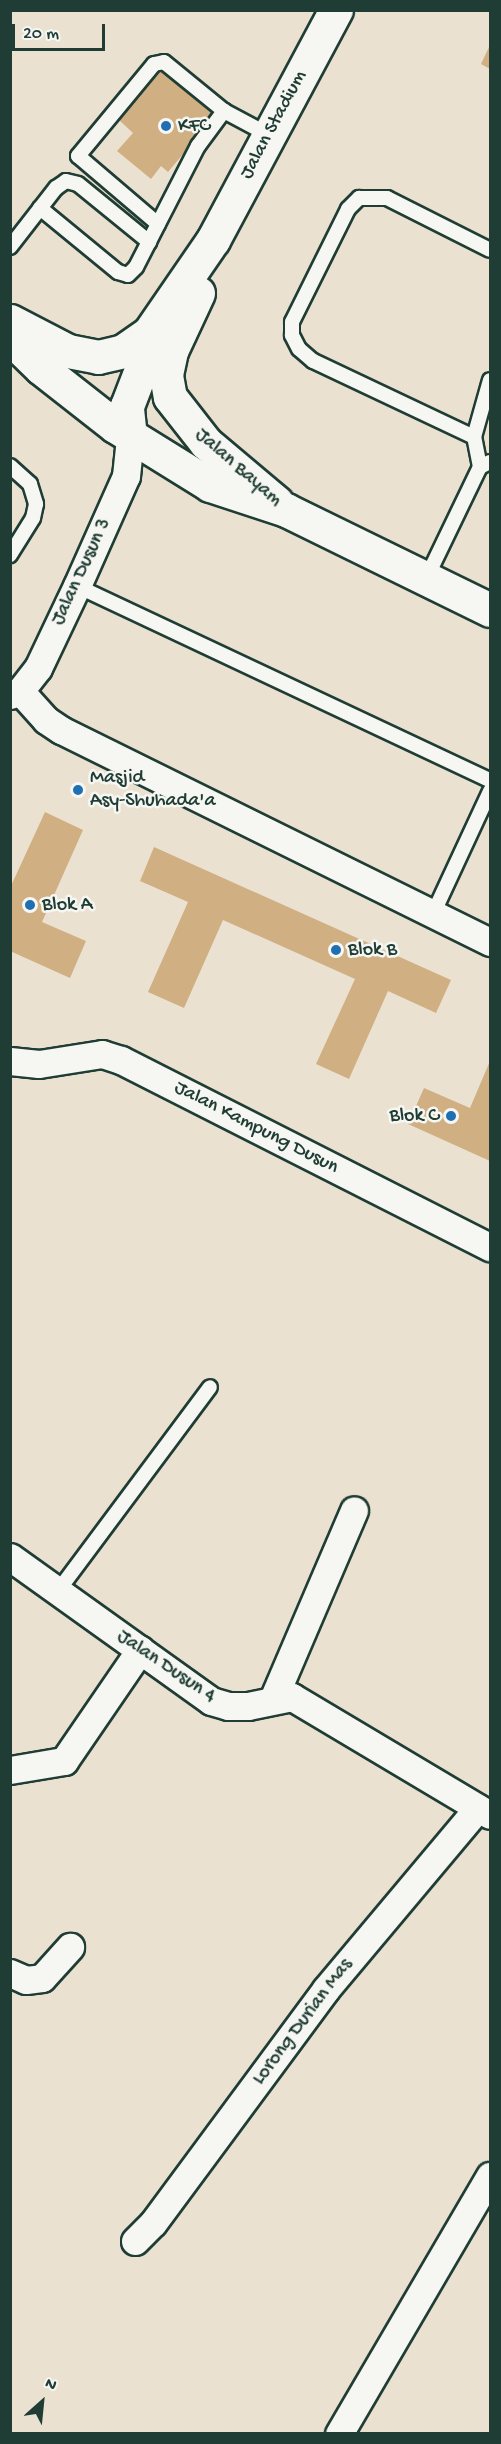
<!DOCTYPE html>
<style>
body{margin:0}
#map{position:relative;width:501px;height:2444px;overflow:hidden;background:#ebe1d1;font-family:"Gochi Hand",sans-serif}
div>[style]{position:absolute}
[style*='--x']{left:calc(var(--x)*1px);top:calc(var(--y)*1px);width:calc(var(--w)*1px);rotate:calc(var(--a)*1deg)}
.building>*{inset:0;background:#d0b083}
.roads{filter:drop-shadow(2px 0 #1f3d34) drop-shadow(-2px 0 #1f3d34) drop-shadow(0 2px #1f3d34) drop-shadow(0 -2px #1f3d34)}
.lane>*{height:14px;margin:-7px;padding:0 7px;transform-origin:7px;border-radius:7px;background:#f6f6f2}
.street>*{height:27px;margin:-13.5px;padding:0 13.5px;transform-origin:13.5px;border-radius:13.5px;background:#f6f6f2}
.secondary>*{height:33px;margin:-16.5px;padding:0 16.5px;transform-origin:16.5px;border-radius:16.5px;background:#f6f6f2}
.dots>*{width:16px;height:16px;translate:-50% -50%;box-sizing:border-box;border:3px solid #f6f6f2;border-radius:50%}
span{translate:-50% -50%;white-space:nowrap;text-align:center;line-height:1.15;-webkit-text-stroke:5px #f6f6f2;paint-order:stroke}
.street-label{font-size:20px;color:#1f3d34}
.poi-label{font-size:20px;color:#1f3d34}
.left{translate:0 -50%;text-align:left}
.right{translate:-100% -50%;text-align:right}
.frame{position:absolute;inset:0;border:12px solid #1f3d34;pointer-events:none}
.north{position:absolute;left:12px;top:2372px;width:60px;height:60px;-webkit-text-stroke:4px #f6f6f2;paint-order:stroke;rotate:27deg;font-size:16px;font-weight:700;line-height:24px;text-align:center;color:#1f3d34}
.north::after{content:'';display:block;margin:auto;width:21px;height:27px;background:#1f3d34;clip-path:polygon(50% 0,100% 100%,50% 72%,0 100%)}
.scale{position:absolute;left:12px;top:24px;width:93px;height:27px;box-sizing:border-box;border:3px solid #1f3d34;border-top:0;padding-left:8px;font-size:18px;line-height:21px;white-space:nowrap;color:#1f3d34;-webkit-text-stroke:4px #f6f6f2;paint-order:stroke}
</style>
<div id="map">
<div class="building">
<i style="clip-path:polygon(490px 45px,490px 69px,481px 64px)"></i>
<i style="clip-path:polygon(161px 71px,215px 116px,168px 172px,161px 166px,151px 179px,117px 151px,133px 133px,119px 120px)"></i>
<i style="clip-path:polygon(45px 812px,83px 830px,42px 922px,86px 941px,70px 978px,10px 951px,10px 888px)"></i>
<i style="clip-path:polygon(154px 847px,451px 980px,436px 1013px,388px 991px,349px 1079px,316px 1064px,355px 979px,223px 920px,184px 1008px,148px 992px,188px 902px,140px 881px)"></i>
<i style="clip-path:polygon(490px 1061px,490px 1161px,408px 1124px,424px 1088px,470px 1108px)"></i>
</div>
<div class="roads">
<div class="lane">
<i style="--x:40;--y:208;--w:101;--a:39.4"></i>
<i style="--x:118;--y:272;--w:10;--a:17"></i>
<i style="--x:128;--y:275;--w:11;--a:-45"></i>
<i style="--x:136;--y:267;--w:136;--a:-62.9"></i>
<i style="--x:198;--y:146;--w:44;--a:-53.4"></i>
<i style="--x:158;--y:224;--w:105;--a:-139.6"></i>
<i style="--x:78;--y:156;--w:119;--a:-50.4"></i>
<i style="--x:154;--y:64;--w:10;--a:-11"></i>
<i style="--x:164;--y:62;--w:77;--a:39.2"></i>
<i style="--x:224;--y:111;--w:51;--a:28.1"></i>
<i style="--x:10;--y:247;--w:75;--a:-52.1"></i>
<i style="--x:56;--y:188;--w:12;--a:-35"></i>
<i style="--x:66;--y:181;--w:12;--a:14"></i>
<i style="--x:78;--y:184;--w:92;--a:39.2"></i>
<i style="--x:474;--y:437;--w:178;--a:-154.7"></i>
<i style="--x:313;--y:361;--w:18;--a:-139"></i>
<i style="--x:299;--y:349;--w:16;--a:-117"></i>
<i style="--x:292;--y:335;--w:13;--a:-90"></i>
<i style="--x:292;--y:322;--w:126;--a:-63.6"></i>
<i style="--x:348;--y:209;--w:16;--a:-45"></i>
<i style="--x:359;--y:198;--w:28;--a:0"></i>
<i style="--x:387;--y:198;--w:115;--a:26.8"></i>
<i style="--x:10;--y:466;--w:27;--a:42"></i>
<i style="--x:30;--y:484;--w:21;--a:73"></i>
<i style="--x:36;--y:504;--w:14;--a:102"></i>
<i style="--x:33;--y:518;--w:44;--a:121.9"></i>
<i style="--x:480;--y:467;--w:31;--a:-101"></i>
<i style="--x:474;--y:437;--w:59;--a:-74.3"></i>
<i style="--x:426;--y:579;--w:124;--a:-64.3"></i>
<i style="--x:480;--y:467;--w:11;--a:-27"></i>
<i style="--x:77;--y:586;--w:456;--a:25.2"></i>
<i style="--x:433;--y:914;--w:136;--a:-65.1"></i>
<i style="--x:58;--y:1591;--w:254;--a:-53.3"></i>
</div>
<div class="street">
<i style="--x:20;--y:691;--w:39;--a:48"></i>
<i style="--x:46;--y:720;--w:18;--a:34"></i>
<i style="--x:61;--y:730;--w:479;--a:26.3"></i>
<i style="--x:10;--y:695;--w:11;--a:-22"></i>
<i style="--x:20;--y:691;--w:29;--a:-52"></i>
<i style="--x:38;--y:668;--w:91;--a:-64.6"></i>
<i style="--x:77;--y:586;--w:120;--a:-66"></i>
<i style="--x:126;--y:476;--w:39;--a:-84"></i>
<i style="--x:10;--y:1061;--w:29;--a:6"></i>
<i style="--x:39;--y:1064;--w:64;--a:-9"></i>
<i style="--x:102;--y:1054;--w:20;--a:18"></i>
<i style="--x:121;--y:1060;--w:414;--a:26.9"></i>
<i style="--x:10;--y:1557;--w:247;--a:35.6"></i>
<i style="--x:211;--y:1701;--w:18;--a:16"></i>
<i style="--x:228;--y:1706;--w:20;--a:0"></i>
<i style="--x:248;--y:1706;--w:45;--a:-11.6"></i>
<i style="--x:292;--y:1697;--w:230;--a:30.8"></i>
<i style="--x:274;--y:1697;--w:203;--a:-66.8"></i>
<i style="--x:10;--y:1770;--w:55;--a:-9.5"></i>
<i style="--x:64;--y:1761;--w:135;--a:-55.6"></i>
<i style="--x:10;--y:1973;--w:17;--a:24"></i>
<i style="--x:26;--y:1980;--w:16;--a:-7"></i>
<i style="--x:42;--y:1978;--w:42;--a:-47.9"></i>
<i style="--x:135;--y:2241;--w:25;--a:-45"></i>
<i style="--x:153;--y:2223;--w:291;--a:-53.5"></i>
<i style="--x:326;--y:1989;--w:236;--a:-50"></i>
<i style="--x:339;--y:2434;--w:299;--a:-59.7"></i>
</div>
<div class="secondary">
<i style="--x:198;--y:293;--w:64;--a:115"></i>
<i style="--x:171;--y:351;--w:25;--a:102"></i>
<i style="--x:166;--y:375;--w:22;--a:80"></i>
<i style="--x:170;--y:397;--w:58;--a:52"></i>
<i style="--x:206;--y:443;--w:92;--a:40.1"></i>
<i style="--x:10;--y:321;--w:65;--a:27.3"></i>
<i style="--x:68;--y:351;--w:31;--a:11"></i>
<i style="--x:98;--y:357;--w:26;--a:-13"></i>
<i style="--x:123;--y:351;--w:32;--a:-35"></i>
<i style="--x:149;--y:333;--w:113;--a:-55.5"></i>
<i style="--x:213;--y:240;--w:261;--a:-61.9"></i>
<i style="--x:10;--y:338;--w:43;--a:44.1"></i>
<i style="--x:41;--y:368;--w:94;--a:38.1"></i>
<i style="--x:115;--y:426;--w:112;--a:31.8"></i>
<i style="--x:210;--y:485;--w:80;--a:18.2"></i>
<i style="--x:286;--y:510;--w:227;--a:26.1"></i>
<i style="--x:130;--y:437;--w:31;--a:-96"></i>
<i style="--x:127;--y:406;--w:84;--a:-69"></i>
</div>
</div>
<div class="dots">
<i style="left:166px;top:126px;background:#1f6fb2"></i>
<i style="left:78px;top:790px;background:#1f6fb2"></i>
<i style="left:30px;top:905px;background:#1f6fb2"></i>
<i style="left:336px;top:950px;background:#1f6fb2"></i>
<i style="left:451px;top:1116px;background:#1f6fb2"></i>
</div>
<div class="street-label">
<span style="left:274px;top:125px;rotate:-62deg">Jalan Stadium</span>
<span style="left:238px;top:468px;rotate:41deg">Jalan Bayam</span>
<span style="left:82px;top:572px;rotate:-65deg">Jalan Dusun 3</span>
<span style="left:256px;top:1128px;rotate:27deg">Jalan Kampung Dusun</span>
<span style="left:166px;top:1667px;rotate:34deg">Jalan Dusun 4</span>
<span style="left:303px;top:2022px;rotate:-53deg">Lorong Durian Mas</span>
</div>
<div class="poi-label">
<span class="left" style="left:178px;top:126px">KFC</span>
<span class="left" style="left:90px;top:790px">Masjid<br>Asy-Shuhada'a</span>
<span class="left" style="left:42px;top:905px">Blok A</span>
<span class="left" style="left:348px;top:950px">Blok B</span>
<span class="right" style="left:439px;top:1116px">Blok C</span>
</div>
<div class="frame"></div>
<div class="north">N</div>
<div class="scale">20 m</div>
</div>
